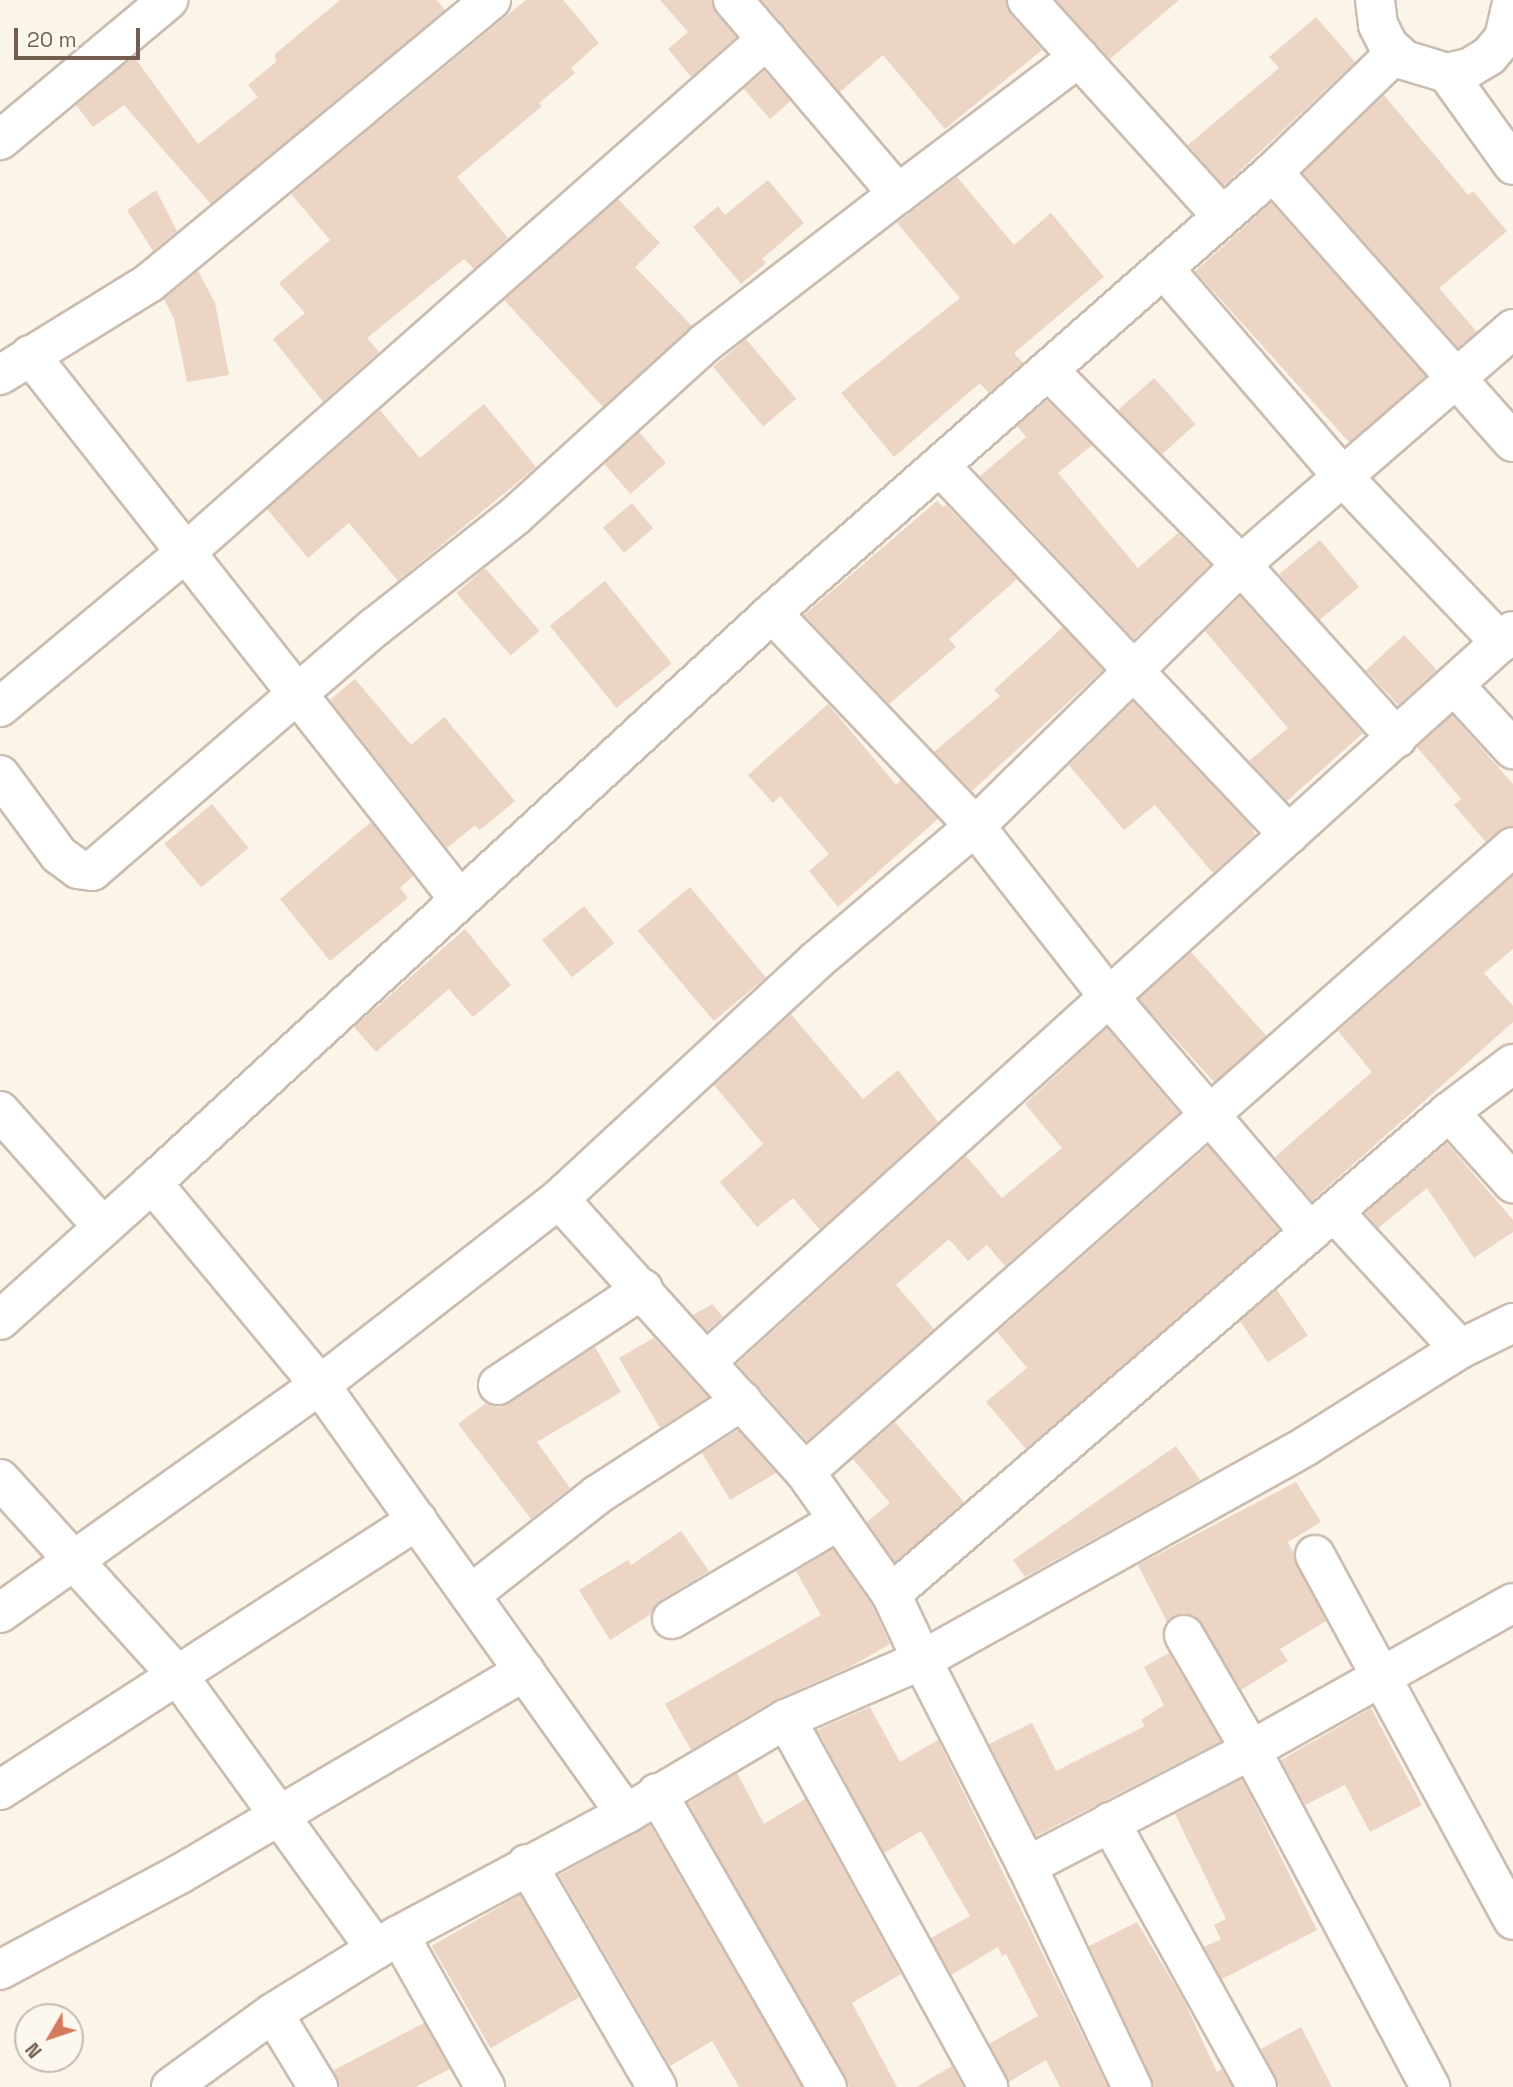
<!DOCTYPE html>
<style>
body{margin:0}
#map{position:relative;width:1513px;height:2087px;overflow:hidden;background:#faf4e9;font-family:"Space Grotesk",sans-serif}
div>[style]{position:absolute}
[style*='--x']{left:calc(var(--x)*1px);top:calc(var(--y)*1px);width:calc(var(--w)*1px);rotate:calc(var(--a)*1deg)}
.building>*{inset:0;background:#ecd5c4;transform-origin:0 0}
.roads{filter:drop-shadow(2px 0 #cbbcb0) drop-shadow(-2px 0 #cbbcb0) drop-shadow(0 2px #cbbcb0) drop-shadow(0 -2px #cbbcb0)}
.minor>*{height:38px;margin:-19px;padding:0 19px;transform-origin:19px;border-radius:19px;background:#fff}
.tertiary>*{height:38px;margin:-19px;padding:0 19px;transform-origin:19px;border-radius:19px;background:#fff}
span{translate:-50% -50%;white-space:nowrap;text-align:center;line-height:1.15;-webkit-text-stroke:7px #fdf8ef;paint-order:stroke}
.north{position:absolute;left:14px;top:2003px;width:70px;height:70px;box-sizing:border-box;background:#fdf8ef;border:2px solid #c5baaf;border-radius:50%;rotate:231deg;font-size:19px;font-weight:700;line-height:28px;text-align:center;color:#725d50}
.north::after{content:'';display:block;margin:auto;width:24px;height:32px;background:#d57b5d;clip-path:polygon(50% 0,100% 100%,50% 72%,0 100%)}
.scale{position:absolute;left:14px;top:28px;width:126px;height:32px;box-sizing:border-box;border:4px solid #725d50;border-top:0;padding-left:9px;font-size:21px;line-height:24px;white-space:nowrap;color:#725d50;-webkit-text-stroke:5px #fdf8ef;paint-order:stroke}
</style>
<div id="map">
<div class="building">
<i style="clip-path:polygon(340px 0,437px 0,445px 10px,211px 204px,124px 105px,93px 127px,76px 105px,134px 57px,198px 144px,258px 97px,248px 85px,276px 62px,275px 54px)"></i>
<i style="clip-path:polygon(526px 0,563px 0,599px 43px,571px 68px,575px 73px,539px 103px,542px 106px,457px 177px,508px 238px,474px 269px,464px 259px,367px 338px,379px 352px,323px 402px,273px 339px,305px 313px,279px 283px,330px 240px,291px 194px)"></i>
<i style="clip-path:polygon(660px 0,712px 0,716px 14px,736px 37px,691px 77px,668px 49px,688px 32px)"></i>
<i style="clip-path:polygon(762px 0,1006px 0,1011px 15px,1042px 50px,945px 129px,883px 55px,840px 92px)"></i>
<i style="clip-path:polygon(1056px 0,1179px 0,1110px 59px)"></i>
<i style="clip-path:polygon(1316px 17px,1355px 62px,1224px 186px,1188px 145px,1279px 68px,1269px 57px)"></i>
<i style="left:764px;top:71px;width:40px;height:27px;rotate:49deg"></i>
<i style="clip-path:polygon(1384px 95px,1468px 195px,1473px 191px,1507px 231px,1439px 288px,1477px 332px,1458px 348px,1303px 173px)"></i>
<i style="clip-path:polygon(957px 177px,1014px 245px,1051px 213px,1104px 277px,1014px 353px,1023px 363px,989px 393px,980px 383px,894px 457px,841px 393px,960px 298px,897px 223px)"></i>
<i style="clip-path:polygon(768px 180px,804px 223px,762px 259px,766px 263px,741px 284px,693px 227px,718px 206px,725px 215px)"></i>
<i style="clip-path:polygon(156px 190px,177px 231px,153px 251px,127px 210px)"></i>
<i style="clip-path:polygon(618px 199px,660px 243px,635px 267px,692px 326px,603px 407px,504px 300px)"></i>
<i style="left:1271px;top:203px;width:232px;height:102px;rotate:48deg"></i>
<i style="clip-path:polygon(198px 271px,215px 303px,229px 375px,187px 382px,174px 319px,164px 299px)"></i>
<i style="left:746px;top:339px;width:78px;height:43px;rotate:50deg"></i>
<i style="left:1154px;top:378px;width:62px;height:48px;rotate:48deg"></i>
<i style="clip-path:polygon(1047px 400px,1092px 445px,1058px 473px,1138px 568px,1178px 533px,1210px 565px,1134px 639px,980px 476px,1026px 437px,1017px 426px)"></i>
<i style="clip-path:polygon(484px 404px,536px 467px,398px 581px,349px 523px,308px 558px,267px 509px,380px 410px,420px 458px)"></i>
<i style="left:639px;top:432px;width:41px;height:47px;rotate:49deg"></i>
<i style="clip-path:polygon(937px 501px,943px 507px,946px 505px,1017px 579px,949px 639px,956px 647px,889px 704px,804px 615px)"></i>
<i style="left:632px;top:503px;width:33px;height:38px;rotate:50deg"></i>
<i style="left:1320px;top:540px;width:61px;height:53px;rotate:50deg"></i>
<i style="left:485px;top:568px;width:83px;height:38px;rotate:49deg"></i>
<i style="left:605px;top:581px;width:106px;height:71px;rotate:51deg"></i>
<i style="clip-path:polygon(1240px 597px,1363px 733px,1287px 801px,1249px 761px,1288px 728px,1205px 631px)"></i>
<i style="clip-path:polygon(1063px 627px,1103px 670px,972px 791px,934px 752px,1000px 696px,994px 690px)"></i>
<i style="left:1404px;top:635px;width:48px;height:52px;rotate:47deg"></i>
<i style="clip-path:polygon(355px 679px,411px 745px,444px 717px,515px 801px,480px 830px,475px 825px,447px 848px,330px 700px)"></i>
<i style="clip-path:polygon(1133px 702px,1253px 829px,1255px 835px,1213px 873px,1155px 805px,1124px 830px,1069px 765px)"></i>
<i style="clip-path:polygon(828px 704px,896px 785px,901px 780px,938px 819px,838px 907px,809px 871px,829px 854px,780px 796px,773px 803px,748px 775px)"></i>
<i style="clip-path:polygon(1452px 715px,1513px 784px,1513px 826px,1486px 842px,1454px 805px,1461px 799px,1417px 747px)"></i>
<i style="left:212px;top:804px;width:57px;height:62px;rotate:50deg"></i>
<i style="clip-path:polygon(371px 822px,413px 876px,400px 888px,408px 898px,330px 961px,280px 899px)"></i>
<i style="clip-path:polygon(1513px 876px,1513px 949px,1484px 973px,1513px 1006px,1513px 1022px,1312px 1201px,1275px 1157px,1372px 1072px,1338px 1031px)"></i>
<i style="left:690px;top:887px;width:118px;height:68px;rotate:50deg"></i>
<i style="left:584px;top:906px;width:48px;height:54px;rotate:51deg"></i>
<i style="clip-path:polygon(465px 929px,511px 985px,473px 1017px,449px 989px,376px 1052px,354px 1027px)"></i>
<i style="left:1191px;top:952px;width:113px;height:70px;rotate:48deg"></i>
<i style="clip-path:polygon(791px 1014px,863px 1099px,898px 1070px,938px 1122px,820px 1230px,793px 1198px,757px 1227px,720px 1182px,763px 1144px,714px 1085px)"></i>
<i style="clip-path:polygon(1107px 1028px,1179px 1113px,1005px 1266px,987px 1245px,968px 1261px,949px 1239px,896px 1285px,934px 1329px,807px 1441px,737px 1364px,966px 1156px,1002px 1198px,1062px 1148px,1025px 1104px)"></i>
<i style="clip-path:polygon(1447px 1143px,1513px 1220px,1513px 1232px,1474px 1258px,1427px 1188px,1378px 1228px,1365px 1213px)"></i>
<i style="clip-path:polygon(1208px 1146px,1279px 1230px,1026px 1449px,986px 1402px,1027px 1368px,997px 1332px)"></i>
<i style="left:1277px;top:1290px;width:55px;height:48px;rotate:56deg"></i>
<i style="clip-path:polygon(712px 1304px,723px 1317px,707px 1331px,693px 1315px)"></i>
<i style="clip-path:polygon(654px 1338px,708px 1397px,660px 1428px,619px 1358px)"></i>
<i style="clip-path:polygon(595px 1347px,621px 1392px,537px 1442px,570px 1488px,531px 1519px,458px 1424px,486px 1403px,499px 1407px,510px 1403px)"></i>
<i style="clip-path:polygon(895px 1422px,964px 1502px,895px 1562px,867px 1522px,890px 1503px,853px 1459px)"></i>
<i style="clip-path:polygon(738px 1430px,776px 1473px,730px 1500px,702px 1453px)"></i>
<i style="clip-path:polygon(1176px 1446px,1200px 1480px,1025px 1577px,1013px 1560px)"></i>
<i style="clip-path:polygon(1296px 1482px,1321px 1522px,1288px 1542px,1326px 1621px,1280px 1649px,1288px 1661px,1241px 1690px,1195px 1616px,1183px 1613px,1167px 1622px,1138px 1565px)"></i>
<i style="clip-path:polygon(681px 1531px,709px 1571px,661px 1600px,651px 1614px,610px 1640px,579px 1590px,628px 1560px,631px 1565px)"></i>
<i style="clip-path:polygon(833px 1549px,872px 1605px,890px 1644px,850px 1667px,775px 1700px,691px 1750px,665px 1704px,821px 1615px,796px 1571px)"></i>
<i style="clip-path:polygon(1169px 1653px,1221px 1741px,1036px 1836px,989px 1744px,1032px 1723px,1056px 1771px,1145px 1726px,1141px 1720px,1164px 1705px,1144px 1667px)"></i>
<i style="clip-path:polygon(870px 1707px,900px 1762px,938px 1740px,1108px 2087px,1060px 2087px,1046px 2060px,1009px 2082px,989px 2044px,1038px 2016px,1006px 1954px,1002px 1956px,998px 1947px,951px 1975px,931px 1938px,970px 1916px,921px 1831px,884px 1853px,817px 1730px)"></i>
<i style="clip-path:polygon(1371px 1708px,1422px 1805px,1370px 1832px,1345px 1785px,1305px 1805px,1281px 1760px)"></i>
<i style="clip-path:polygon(737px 1773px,764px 1824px,805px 1799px,901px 1974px,852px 2003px,897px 2087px,849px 2087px,688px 1803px)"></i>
<i style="clip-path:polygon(1242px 1779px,1317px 1930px,1222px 1979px,1204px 1947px,1221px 1939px,1214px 1925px,1226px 1919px,1175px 1814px)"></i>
<i style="clip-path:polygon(650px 1825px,802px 2087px,739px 2087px,712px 2041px,670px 2066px,559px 1875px)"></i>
<i style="left:520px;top:1895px;width:118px;height:102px;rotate:60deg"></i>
<i style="clip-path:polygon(1137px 1922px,1183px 1999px,1217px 2072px,1222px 2069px,1232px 2087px,1154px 2087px,1089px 1946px)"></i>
<i style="clip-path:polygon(424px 2023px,450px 2069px,415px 2087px,340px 2087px,334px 2070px)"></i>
<i style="clip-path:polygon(1301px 2027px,1332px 2087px,1279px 2087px,1261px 2049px)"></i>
<i style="clip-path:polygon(952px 2066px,963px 2087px,916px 2087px)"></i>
</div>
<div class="roads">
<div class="minor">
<i style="--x:733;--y:0;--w:255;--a:49.6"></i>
<i style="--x:898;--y:194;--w:227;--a:-37.1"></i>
<i style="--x:1027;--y:0;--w:291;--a:47.9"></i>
<i style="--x:0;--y:140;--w:219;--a:-39.8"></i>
<i style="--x:1273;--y:172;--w:361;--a:48.4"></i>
<i style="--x:1165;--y:270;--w:273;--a:49.3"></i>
<i style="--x:1343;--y:477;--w:229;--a:46.4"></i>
<i style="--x:1513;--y:329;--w:360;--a:139.1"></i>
<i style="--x:1241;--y:565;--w:373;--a:135.5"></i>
<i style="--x:975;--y:826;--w:209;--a:139.7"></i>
<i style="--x:816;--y:961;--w:350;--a:137.2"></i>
<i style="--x:559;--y:1199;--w:367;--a:48"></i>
<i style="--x:805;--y:1472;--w:149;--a:54.8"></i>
<i style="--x:891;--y:1594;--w:73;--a:64.8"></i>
<i style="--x:922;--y:1660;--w:440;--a:-29.1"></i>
<i style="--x:1306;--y:1446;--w:182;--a:-32.2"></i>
<i style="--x:1460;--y:1349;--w:59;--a:-26.1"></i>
<i style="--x:30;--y:355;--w:694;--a:51.73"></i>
<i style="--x:1051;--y:373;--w:270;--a:45.3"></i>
<i style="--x:1241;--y:565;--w:233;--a:48"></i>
<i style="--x:0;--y:375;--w:175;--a:-31.7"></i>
<i style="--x:149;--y:283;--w:444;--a:-39.6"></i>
<i style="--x:941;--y:467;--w:506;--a:46.6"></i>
<i style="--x:772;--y:613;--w:294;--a:46.4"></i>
<i style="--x:975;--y:826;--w:219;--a:51.9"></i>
<i style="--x:1110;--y:998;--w:308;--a:49.5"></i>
<i style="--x:1455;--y:686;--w:86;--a:47.4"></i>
<i style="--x:0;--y:707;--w:242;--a:-39.8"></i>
<i style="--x:186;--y:552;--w:775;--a:-41.44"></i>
<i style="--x:0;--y:775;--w:99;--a:53.6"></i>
<i style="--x:59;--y:855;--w:24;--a:36"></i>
<i style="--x:78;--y:869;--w:14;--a:8"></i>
<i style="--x:92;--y:871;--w:374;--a:-40.8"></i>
<i style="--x:375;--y:627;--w:179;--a:-38.4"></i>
<i style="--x:515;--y:516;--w:257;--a:-42.3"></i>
<i style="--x:705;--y:343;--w:244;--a:-37.7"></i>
<i style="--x:0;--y:1111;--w:155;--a:48.4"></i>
<i style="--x:1449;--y:1112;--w:96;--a:48"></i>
<i style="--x:1334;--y:1212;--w:186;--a:47.4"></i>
<i style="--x:0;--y:1320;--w:205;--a:-42"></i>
<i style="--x:707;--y:1361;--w:1087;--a:-42.17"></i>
<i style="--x:498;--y:1385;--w:174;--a:-33.5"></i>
<i style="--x:805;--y:1472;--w:944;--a:-41.44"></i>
<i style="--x:0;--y:1479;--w:267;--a:47.9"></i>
<i style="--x:179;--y:1677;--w:336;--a:54.1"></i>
<i style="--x:1315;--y:1555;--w:415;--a:61.5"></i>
<i style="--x:891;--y:1594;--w:737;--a:-40.82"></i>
<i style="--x:1449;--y:1112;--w:80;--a:-36.9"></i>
<i style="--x:470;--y:1595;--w:162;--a:-38.2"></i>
<i style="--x:597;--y:1495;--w:173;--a:-33"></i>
<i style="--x:0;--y:1613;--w:393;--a:-35.5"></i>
<i style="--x:320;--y:1385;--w:303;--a:-37.9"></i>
<i style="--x:672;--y:1619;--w:193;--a:-30.6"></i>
<i style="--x:1184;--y:1635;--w:133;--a:59.8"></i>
<i style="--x:1251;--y:1750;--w:382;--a:62"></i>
<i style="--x:786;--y:1719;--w:420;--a:61.2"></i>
<i style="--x:0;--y:1790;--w:497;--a:-32.9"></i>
<i style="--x:657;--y:1793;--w:340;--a:60"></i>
<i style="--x:626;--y:1814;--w:527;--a:-125.5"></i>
<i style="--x:320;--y:1385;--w:263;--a:-129.7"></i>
<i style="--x:152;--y:1183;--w:842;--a:-42.59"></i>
<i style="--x:772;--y:613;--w:667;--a:-41.36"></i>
<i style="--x:1273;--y:172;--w:171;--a:-44.1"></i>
<i style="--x:1110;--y:1822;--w:303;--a:61"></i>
<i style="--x:527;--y:1864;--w:258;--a:59.8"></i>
<i style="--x:1027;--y:1866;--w:245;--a:64.6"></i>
<i style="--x:399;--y:1935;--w:175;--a:60.5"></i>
<i style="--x:0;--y:1970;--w:204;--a:-28.1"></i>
<i style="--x:180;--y:1874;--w:400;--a:-30.5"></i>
<i style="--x:273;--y:2013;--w:87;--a:58.7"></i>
<i style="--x:171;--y:2087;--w:126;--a:-36"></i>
<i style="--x:273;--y:2013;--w:148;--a:-31.8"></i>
<i style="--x:399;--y:1935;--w:257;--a:-28.1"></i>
<i style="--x:626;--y:1814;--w:186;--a:-30.7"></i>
<i style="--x:786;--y:1719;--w:148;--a:-23.5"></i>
<i style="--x:922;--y:1660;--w:231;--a:63"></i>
<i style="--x:1027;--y:1866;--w:252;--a:-27.4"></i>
<i style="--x:1251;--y:1750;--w:300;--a:-29.3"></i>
</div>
<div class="tertiary">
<i style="--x:1375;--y:0;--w:25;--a:83"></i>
<i style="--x:1378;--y:25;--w:22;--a:63"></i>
<i style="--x:1388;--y:45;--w:22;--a:43"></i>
<i style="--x:1404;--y:60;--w:45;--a:16.8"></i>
<i style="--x:1447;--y:73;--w:23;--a:-13"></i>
<i style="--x:1469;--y:68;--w:23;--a:-31"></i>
<i style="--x:1489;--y:56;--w:23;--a:-50"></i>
<i style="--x:1504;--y:38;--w:39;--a:-77"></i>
<i style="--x:1447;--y:73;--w:113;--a:54.3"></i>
</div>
</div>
<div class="north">N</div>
<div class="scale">20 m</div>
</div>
